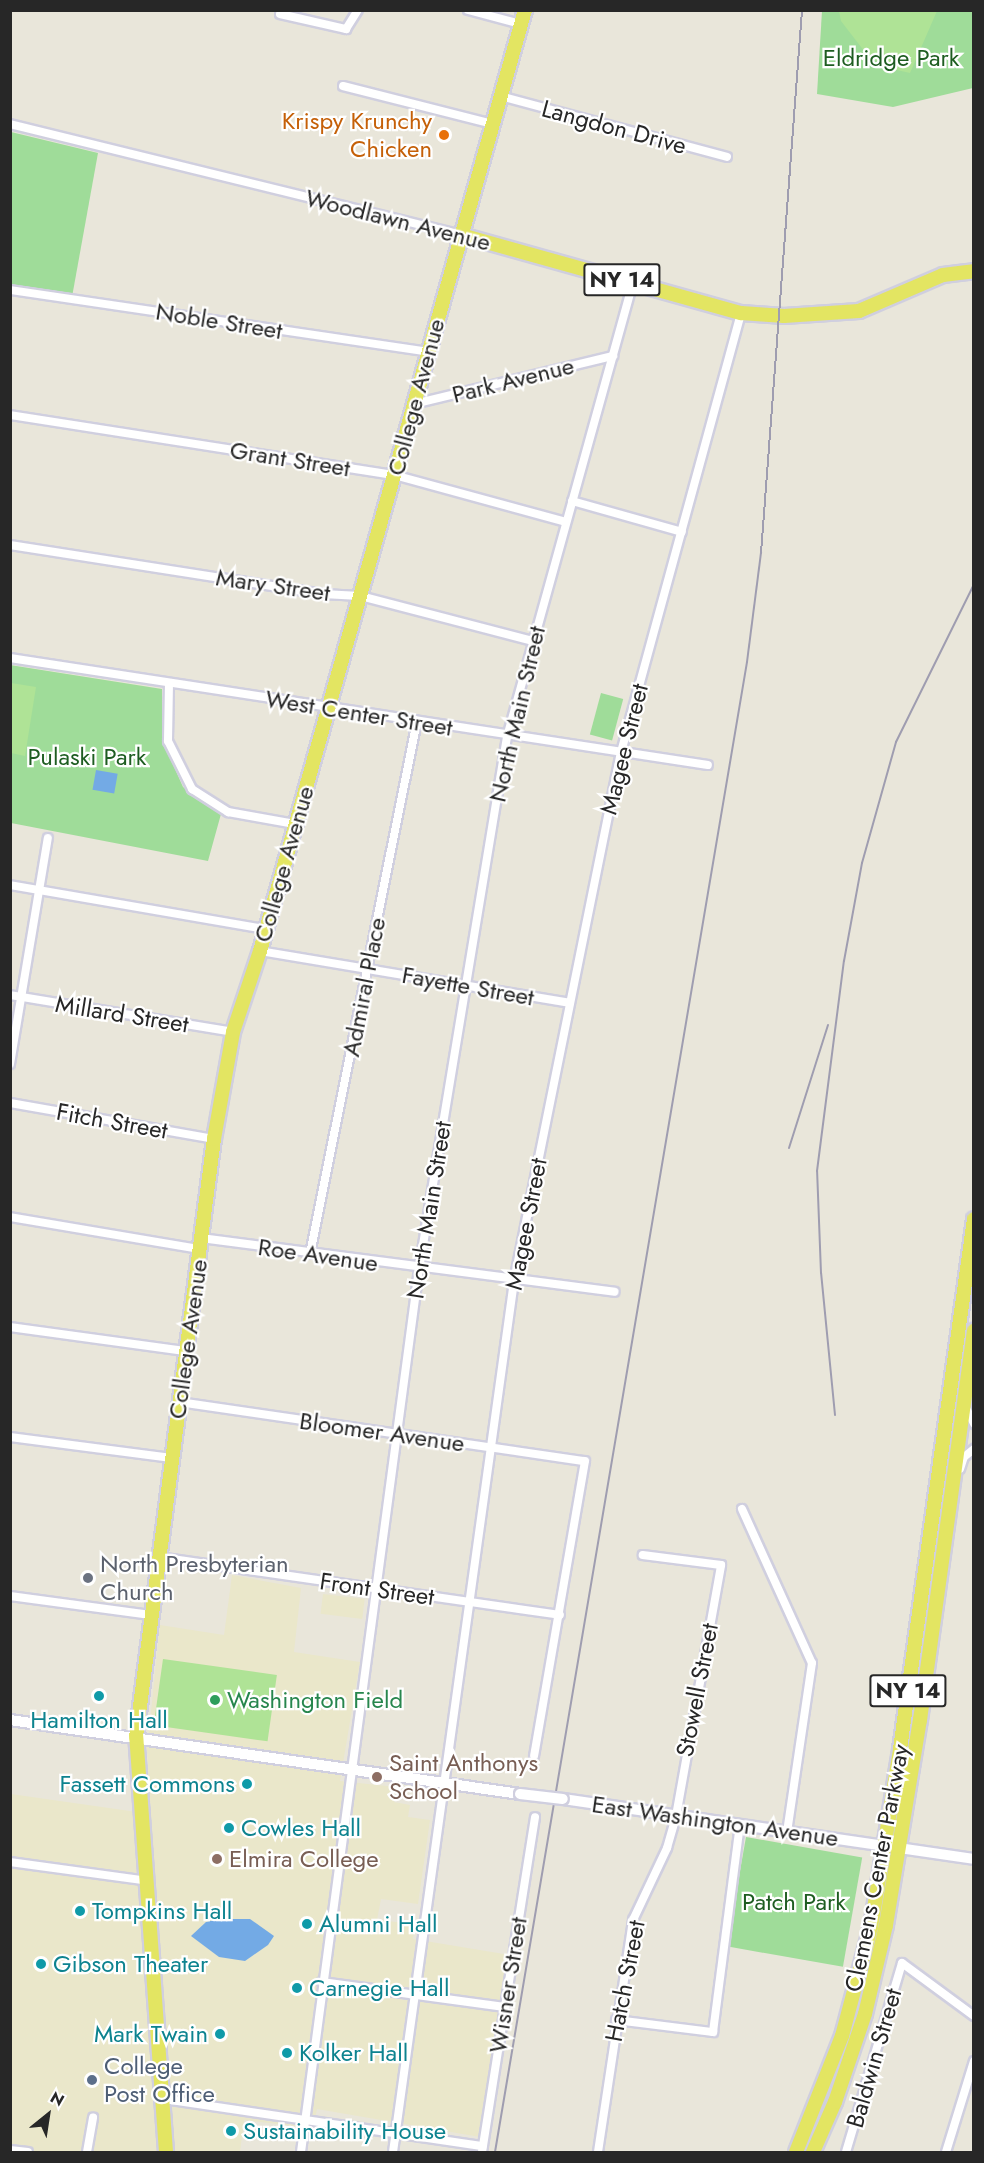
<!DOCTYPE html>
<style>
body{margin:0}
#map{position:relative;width:984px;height:2163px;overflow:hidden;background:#e9e6da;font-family:Jost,sans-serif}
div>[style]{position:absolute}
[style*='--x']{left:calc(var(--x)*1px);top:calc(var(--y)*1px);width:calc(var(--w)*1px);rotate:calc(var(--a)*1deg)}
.education>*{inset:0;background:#eae7ca;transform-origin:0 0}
.green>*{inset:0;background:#9fdc99;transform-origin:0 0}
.pitch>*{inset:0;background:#afe396;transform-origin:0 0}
.water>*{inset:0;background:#73aae5;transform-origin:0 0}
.roads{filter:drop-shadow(2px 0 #d0cfdf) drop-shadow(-2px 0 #d0cfdf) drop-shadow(0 2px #d0cfdf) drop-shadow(0 -2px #d0cfdf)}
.minor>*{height:8px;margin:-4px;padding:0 4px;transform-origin:4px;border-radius:4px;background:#fff}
.tertiary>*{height:10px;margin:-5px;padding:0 5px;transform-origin:5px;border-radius:5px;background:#fff}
.primary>*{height:14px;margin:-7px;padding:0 7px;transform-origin:7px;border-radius:7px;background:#e3e562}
.rail>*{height:2px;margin:-1px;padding:0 1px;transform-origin:1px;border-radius:1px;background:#9f9db0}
.bridges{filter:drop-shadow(2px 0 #d0cfdf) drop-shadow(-2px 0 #d0cfdf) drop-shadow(0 2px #d0cfdf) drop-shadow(0 -2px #d0cfdf)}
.tertiary-bridge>*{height:10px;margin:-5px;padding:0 5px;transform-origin:5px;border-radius:5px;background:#fff}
.dots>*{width:16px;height:16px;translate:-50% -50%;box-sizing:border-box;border:3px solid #fff;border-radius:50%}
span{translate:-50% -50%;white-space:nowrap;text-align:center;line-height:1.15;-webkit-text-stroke:4.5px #fff;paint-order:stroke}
.shield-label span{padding:2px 4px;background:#fff;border:2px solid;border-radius:4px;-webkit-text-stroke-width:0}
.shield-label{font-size:22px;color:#272727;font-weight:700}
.park-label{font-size:24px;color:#1e5d21}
.food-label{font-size:24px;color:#c56008}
.right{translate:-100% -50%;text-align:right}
.street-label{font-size:24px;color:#272727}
.worship-label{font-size:24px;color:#5b616d}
.left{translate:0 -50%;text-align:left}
.leisure-label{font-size:24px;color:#27864d}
.culture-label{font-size:24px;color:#0d838f}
.education-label{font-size:24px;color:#785e54}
.service-label{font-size:24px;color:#4e5e75}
.frame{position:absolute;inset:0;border:12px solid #272727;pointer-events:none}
.north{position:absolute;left:18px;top:2085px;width:60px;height:60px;-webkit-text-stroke:4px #fff;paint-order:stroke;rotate:30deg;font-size:16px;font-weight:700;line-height:24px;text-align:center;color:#272727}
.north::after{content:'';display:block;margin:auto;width:21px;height:27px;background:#272727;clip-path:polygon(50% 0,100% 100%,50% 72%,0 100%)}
</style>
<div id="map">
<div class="education">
<i style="clip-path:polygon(232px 1575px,301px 1588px,294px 1652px,360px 1662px,340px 1781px,396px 1787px,394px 1802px,410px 1805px,408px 1817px,430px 1820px,418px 1904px,381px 1899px,377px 1920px,415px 1924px,413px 1939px,510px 1955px,480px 2137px,317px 2109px,313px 2128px,244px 2120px,240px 2152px,11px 2152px,11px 1794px,151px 1814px,147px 1750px,160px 1625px,224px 1635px)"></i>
<i style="left:323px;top:1594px;width:42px;height:20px;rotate:7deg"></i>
</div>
<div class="green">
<i style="clip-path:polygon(822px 11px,973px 11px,973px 88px,893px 107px,817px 94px)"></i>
<i style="clip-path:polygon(11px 132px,98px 153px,72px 297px,11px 284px)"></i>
<i style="clip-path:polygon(10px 665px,162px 689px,162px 739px,183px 787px,221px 814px,208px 861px,11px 823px)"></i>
<i style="left:601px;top:693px;width:23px;height:43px;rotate:15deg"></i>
<i style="left:746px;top:1837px;width:118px;height:111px;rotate:10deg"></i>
</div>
<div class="pitch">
<i style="clip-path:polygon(839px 11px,839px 10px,937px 11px,910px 73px,888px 68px,868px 56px,841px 21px)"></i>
<i style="clip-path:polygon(11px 683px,36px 687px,25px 756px,11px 753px)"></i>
<i style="left:163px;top:1659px;width:115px;height:67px;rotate:8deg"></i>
</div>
<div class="water">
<i style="left:96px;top:770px;width:22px;height:20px;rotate:10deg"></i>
<i style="clip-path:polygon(219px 1919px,250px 1919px,274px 1936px,268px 1945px,245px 1961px,219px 1957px,191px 1936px,206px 1922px)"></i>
</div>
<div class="roads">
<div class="minor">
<i style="--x:468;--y:10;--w:55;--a:14.8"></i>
<i style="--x:280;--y:14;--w:68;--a:12.8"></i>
<i style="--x:346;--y:29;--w:22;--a:-58"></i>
<i style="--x:343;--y:86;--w:155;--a:14.2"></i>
<i style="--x:500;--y:96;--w:235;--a:15"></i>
<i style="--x:10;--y:124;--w:464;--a:13.8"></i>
<i style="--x:10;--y:290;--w:423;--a:8.4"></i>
<i style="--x:414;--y:404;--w:205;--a:-13.6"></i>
<i style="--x:10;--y:415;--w:389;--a:8.9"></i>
<i style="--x:394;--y:475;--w:178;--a:15.3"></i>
<i style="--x:572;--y:501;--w:114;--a:15.7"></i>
<i style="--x:10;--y:545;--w:317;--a:8.9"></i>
<i style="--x:323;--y:594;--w:37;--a:3"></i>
<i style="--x:360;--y:596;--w:179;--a:14.6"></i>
<i style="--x:10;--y:658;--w:706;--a:8.72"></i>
<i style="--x:169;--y:683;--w:58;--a:91"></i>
<i style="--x:168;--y:741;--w:54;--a:63.4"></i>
<i style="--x:192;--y:789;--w:43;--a:32.6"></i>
<i style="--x:228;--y:812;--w:68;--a:10.2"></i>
<i style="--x:10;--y:885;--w:258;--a:9.8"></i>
<i style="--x:260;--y:951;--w:314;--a:9.5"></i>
<i style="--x:10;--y:995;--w:226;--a:9.4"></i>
<i style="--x:10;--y:1064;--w:229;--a:-80.5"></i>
<i style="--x:10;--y:1103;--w:207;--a:10"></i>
<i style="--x:10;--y:1217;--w:193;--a:9.6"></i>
<i style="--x:201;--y:1238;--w:417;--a:7.4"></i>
<i style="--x:310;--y:1254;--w:544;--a:-78.65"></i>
<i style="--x:10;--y:1327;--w:178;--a:7.8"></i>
<i style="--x:179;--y:1402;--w:410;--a:8.3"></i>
<i style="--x:585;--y:1461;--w:299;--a:99.8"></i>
<i style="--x:966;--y:1408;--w:18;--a:63"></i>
<i style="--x:10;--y:1437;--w:163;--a:7.4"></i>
<i style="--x:960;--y:1469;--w:13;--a:-72"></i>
<i style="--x:964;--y:1457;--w:13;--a:-39"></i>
<i style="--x:742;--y:1509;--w:169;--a:65.6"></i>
<i style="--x:812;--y:1663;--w:171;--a:98.4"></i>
<i style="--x:158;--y:1557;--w:406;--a:8.2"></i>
<i style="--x:10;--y:1596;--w:142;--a:7.7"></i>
<i style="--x:10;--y:1862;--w:139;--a:7.8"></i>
<i style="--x:322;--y:1982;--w:184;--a:7.8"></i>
<i style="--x:616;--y:2020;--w:98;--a:7.1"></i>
<i style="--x:713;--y:2032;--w:209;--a:-82.6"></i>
<i style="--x:163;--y:2099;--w:323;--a:8.4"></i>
<i style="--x:10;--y:2150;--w:18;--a:6"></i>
<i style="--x:87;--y:2152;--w:35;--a:-80"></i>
<i style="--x:301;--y:2152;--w:891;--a:-82.39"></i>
<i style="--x:419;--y:1269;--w:539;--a:-80.61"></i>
<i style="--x:507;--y:737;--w:471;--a:-74.5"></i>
<i style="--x:393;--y:2152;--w:879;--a:-82.09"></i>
<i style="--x:514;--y:1281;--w:540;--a:-78.57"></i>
<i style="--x:621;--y:752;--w:455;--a:-74.7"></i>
<i style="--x:482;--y:2152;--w:339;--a:-81"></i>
<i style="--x:598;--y:2152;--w:235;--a:-81.4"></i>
<i style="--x:633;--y:1920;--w:80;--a:-64.7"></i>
<i style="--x:667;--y:1848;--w:33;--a:-74"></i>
<i style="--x:676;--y:1816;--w:255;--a:-79.8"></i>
<i style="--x:721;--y:1565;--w:79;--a:-172.7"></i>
<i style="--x:846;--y:2152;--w:197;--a:-73.5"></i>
<i style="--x:902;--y:1963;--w:89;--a:36.4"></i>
<i style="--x:946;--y:2152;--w:95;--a:-72.9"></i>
</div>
<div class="tertiary">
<i style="--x:10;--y:1720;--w:515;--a:8.26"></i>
<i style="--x:563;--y:1799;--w:415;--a:8.3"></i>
</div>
<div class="primary">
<i style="--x:461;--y:235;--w:291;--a:15.6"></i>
<i style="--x:741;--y:313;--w:43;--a:4"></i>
<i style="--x:784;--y:316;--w:75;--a:-3.8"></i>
<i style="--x:859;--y:311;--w:91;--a:-23.2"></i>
<i style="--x:943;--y:275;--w:31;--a:-7"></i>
<i style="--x:166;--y:2152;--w:416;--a:-94.1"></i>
<i style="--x:136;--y:1737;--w:603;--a:-82.57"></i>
<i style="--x:214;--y:1139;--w:109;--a:-79.9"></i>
<i style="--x:233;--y:1032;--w:85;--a:-71.6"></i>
<i style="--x:260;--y:951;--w:978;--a:-74.27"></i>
<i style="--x:796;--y:2152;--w:125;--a:-68.4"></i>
<i style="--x:842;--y:2036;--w:113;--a:-75.1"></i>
<i style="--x:871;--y:1927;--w:180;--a:-80.7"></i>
<i style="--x:900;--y:1749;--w:535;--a:-82.05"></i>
<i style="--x:813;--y:2152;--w:55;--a:-66.3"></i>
<i style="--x:835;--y:2102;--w:93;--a:-71.2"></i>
<i style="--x:865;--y:2014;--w:91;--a:-76.7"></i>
<i style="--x:886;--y:1925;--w:208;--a:-80.6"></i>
<i style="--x:920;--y:1720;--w:393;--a:-82.1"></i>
</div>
</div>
<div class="rail">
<i style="--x:789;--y:1148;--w:129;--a:-72.4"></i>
<i style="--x:835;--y:1415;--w:143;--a:-95.6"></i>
<i style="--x:821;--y:1273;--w:102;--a:-92.2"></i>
<i style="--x:817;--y:1171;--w:212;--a:-82.7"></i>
<i style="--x:844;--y:961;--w:100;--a:-79.6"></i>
<i style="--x:862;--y:863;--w:126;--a:-74.3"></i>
<i style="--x:896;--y:742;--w:176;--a:-63.7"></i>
<i style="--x:495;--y:2152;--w:1511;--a:-80.4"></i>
<i style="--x:747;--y:662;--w:110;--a:-82.7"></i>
<i style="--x:761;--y:553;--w:545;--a:-85.68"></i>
</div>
<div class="bridges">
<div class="tertiary-bridge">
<i style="--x:520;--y:1794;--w:43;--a:6.6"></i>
</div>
</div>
<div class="dots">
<i style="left:444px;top:135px;background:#e8710a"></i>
<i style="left:88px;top:1578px;background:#6b7280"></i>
<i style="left:99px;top:1696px;background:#0f9aa8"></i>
<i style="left:215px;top:1700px;background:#2e9e5b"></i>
<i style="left:377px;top:1777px;background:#8d6e63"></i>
<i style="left:247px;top:1784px;background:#0f9aa8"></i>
<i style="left:229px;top:1828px;background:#0f9aa8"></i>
<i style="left:217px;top:1859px;background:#8d6e63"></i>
<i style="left:80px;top:1911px;background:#0f9aa8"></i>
<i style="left:307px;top:1924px;background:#0f9aa8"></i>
<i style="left:41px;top:1964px;background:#0f9aa8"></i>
<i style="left:297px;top:1988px;background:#0f9aa8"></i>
<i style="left:220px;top:2034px;background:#0f9aa8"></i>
<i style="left:287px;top:2053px;background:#0f9aa8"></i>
<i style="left:92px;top:2080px;background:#5c6f8a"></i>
<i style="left:231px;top:2131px;background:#0f9aa8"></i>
</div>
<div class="shield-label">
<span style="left:622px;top:280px">NY 14</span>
<span style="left:908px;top:1691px">NY 14</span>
</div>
<div class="park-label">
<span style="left:891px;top:58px">Eldridge Park</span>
<span style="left:87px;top:757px">Pulaski Park</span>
<span style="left:794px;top:1902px">Patch Park</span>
</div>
<div class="food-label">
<span class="right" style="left:432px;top:135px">Krispy Krunchy<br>Chicken</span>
</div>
<div class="street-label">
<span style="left:614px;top:127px;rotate:15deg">Langdon Drive</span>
<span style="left:398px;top:220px;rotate:14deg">Woodlawn Avenue</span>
<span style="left:219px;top:321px;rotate:9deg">Noble Street</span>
<span style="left:513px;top:380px;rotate:-14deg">Park Avenue</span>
<span style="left:416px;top:397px;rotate:-75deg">College Avenue</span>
<span style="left:290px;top:459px;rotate:9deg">Grant Street</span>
<span style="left:273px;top:585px;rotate:8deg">Mary Street</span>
<span style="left:359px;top:713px;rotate:9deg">West Center Street</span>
<span style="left:517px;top:714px;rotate:-77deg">North Main Street</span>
<span style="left:624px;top:749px;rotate:-76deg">Magee Street</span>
<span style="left:284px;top:864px;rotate:-74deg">College Avenue</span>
<span style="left:468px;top:986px;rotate:10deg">Fayette Street</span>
<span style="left:364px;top:987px;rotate:-79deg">Admiral Place</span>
<span style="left:122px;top:1014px;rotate:9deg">Millard Street</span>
<span style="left:112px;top:1121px;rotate:10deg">Fitch Street</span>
<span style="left:429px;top:1210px;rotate:-81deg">North Main Street</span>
<span style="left:526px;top:1224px;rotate:-79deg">Magee Street</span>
<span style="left:318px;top:1255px;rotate:8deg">Roe Avenue</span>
<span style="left:188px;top:1339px;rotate:-82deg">College Avenue</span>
<span style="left:382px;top:1432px;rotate:8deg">Bloomer Avenue</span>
<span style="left:377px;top:1589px;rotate:8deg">Front Street</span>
<span style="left:697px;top:1690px;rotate:-79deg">Stowell Street</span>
<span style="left:715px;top:1821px;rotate:8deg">East Washington Avenue</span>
<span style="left:877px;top:1868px;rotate:-79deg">Clemens Center Parkway</span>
<span style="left:625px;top:1981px;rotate:-79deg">Hatch Street</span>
<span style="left:508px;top:1985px;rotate:-81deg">Wisner Street</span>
<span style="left:874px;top:2058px;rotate:-74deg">Baldwin Street</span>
</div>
<div class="worship-label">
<span class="left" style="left:100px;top:1578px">North Presbyterian<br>Church</span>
</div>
<div class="leisure-label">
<span class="left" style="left:227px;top:1700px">Washington Field</span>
</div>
<div class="culture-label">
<span style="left:99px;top:1720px">Hamilton Hall</span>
<span class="right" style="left:235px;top:1784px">Fassett Commons</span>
<span class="left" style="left:241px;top:1828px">Cowles Hall</span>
<span class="left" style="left:92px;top:1911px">Tompkins Hall</span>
<span class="left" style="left:319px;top:1924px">Alumni Hall</span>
<span class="left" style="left:53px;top:1964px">Gibson Theater</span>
<span class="left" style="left:309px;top:1988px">Carnegie Hall</span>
<span class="right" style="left:208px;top:2034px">Mark Twain</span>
<span class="left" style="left:299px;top:2053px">Kolker Hall</span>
<span class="left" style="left:243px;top:2131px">Sustainability House</span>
</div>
<div class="education-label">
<span class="left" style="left:389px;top:1777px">Saint Anthonys<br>School</span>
<span class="left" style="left:229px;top:1859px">Elmira College</span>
</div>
<div class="service-label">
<span class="left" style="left:104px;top:2080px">College<br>Post Office</span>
</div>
<div class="frame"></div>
<div class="north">N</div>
</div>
